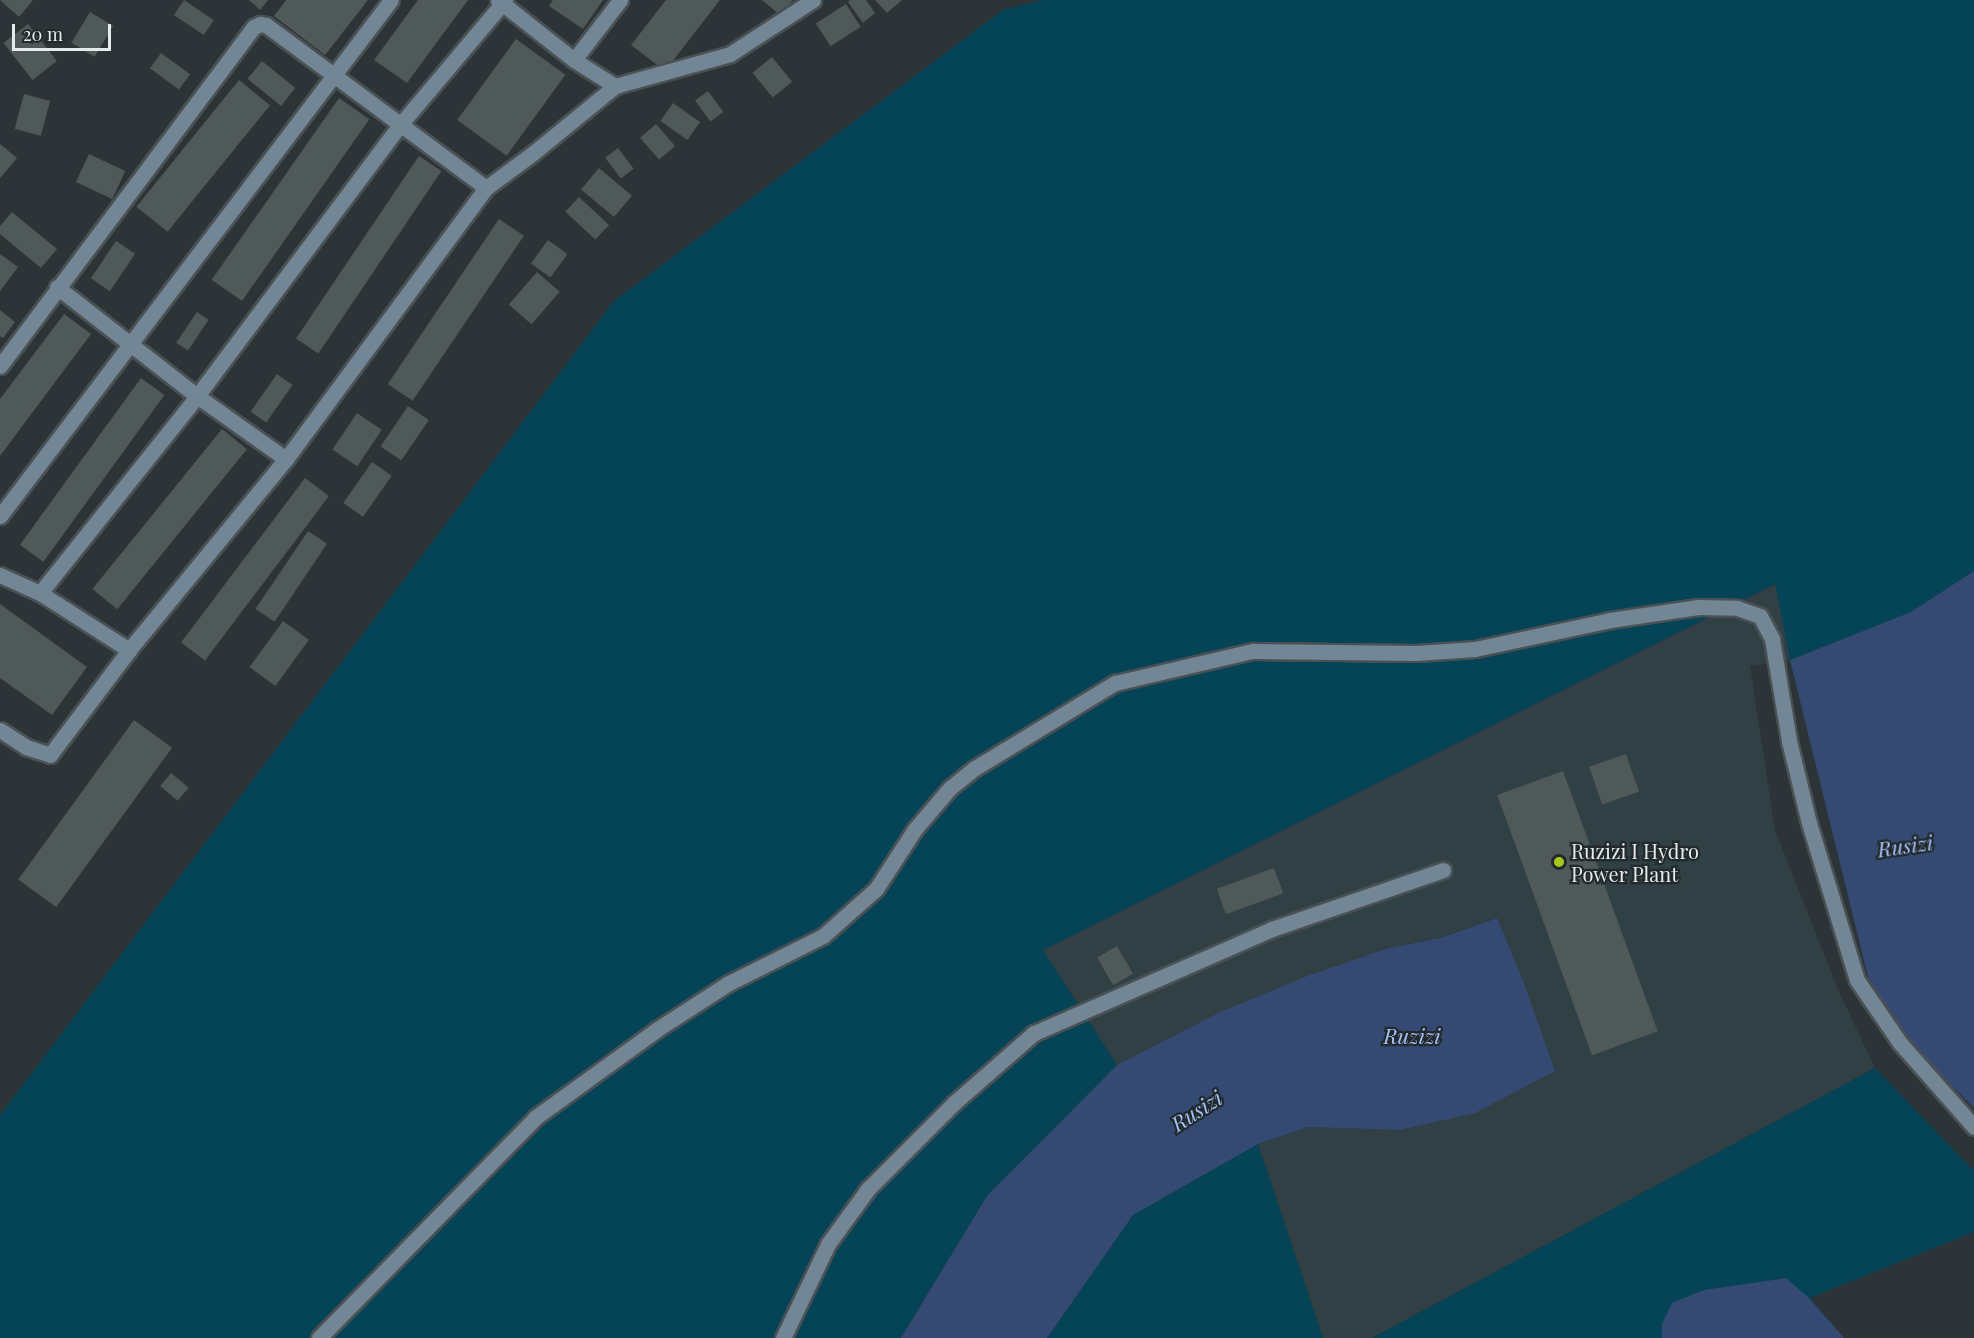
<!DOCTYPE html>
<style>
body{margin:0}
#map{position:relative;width:1974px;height:1338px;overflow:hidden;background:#2c3437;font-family:"Playfair Display",serif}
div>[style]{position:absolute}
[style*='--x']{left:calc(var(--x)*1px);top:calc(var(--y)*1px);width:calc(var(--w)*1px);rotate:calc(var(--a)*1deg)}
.built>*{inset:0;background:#314045}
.green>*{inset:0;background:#044456}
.water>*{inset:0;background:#354a73}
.building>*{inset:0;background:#4f5959;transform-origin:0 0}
.roads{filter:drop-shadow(2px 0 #4a5154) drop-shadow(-2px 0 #4a5154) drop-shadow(0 2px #4a5154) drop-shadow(0 -2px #4a5154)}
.minor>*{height:15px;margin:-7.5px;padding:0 7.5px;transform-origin:7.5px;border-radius:7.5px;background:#728695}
.dots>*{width:16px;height:16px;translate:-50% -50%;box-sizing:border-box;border:3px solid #222a2d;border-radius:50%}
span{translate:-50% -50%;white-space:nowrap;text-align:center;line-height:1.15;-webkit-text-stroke:4.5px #222a2d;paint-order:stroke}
.poi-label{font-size:20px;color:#e5eaec}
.left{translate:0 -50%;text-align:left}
.water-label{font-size:21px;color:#a5c2f8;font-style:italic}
.scale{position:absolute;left:12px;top:24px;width:99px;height:27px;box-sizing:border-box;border:3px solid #e5eaec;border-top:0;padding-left:8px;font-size:18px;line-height:21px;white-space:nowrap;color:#e5eaec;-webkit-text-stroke:4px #222a2d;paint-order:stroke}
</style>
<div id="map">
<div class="built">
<i style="clip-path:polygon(1776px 584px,1790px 660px,1750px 666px,1775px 830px,1839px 992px,1875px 1068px,1372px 1338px,1323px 1338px,1258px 1144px,1308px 1127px,1398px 1130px,1496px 918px,1439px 938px,1389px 948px,1218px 1013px,1117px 1065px,1043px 950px)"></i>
</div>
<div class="green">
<i style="clip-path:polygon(1042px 0,1974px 0,1974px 571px,1911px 612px,1790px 660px,1775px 584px,1043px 950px,1117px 1065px,987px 1196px,901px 1338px,0 1338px,0 1115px,614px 301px,1003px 10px)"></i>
<i style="clip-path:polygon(1875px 1068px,1974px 1171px,1974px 1232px,1810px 1298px,1844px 1338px,1786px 1278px,1662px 1324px,1662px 1338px,1372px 1338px)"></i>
<i style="clip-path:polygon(1258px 1144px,1323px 1338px,1047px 1338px,1133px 1215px)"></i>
</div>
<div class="water">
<i style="clip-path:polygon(1974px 571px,1974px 1108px,1911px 1045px,1868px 977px,1790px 660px,1911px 612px)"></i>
<i style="clip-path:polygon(1497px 918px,1522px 978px,1555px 1071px,1475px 1113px,1399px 1130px,1308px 1127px,1258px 1144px,1133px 1215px,1047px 1338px,901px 1338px,987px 1196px,1117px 1065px,1218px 1013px,1310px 975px,1389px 948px,1440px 938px)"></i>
<i style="clip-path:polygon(1786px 1278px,1809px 1298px,1844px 1338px,1662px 1338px,1662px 1324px,1672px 1303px,1704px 1290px)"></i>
</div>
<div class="building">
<i style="clip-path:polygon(0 0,33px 0,19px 17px)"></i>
<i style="left:184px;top:0;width:36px;height:18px;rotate:34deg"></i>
<i style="clip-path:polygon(249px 0,268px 0,260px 10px)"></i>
<i style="clip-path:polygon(286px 0,368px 0,325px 55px,274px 16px)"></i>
<i style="clip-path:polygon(418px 0,468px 0,407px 83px,374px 60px)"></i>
<i style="clip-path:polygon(553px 0,603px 0,583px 29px,549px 6px)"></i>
<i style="clip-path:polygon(666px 0,720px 0,665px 71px,631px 45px)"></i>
<i style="clip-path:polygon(762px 0,793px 0,780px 15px)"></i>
<i style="clip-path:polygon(850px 0,866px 0,875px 13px,863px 23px,848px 2px)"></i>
<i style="clip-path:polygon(875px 0,902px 0,887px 13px)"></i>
<i style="left:846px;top:4px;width:27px;height:36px;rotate:57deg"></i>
<i style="left:90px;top:12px;width:27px;height:36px;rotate:31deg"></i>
<i style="left:28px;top:24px;width:47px;height:31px;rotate:52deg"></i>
<i style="left:516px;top:39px;width:61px;height:100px;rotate:36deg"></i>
<i style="left:161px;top:53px;width:36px;height:19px;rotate:36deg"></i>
<i style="left:772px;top:57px;width:32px;height:25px;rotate:51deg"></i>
<i style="left:262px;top:61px;width:43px;height:23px;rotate:39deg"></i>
<i style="left:239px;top:80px;width:40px;height:163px;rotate:39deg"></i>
<i style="left:708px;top:91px;width:26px;height:16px;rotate:54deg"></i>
<i style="left:24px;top:94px;width:27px;height:36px;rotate:15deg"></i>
<i style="left:339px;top:98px;width:37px;height:222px;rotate:35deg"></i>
<i style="left:673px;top:103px;width:33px;height:22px;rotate:35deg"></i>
<i style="left:656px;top:124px;width:29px;height:21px;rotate:49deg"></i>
<i style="clip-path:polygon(0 144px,17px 158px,0 178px)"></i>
<i style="left:618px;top:148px;width:26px;height:16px;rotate:53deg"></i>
<i style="left:89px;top:154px;width:40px;height:31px;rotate:25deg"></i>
<i style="left:419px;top:156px;width:27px;height:220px;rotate:34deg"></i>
<i style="left:599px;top:168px;width:43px;height:28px;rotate:40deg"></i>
<i style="left:579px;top:197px;width:41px;height:20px;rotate:43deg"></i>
<i style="clip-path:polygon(12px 212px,57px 249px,41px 268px,0 234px,0 226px)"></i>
<i style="left:499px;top:219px;width:30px;height:199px;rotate:34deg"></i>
<i style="left:548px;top:240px;width:24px;height:29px;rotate:36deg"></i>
<i style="left:116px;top:241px;width:23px;height:45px;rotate:34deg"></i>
<i style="clip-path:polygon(0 254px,18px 267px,0 291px)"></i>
<i style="left:537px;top:272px;width:30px;height:43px;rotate:41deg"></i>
<i style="clip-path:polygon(0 310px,15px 322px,3px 338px,0 336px)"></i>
<i style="left:197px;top:312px;width:14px;height:37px;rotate:34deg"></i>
<i style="clip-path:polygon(64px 314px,91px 334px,0 456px,0 399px)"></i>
<i style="left:277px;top:374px;width:19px;height:46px;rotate:35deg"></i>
<i style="left:141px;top:378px;width:29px;height:206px;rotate:36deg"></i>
<i style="left:408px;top:406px;width:25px;height:49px;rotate:34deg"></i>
<i style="left:357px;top:413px;width:30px;height:44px;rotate:34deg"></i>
<i style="left:222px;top:429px;width:32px;height:206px;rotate:39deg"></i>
<i style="left:372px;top:462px;width:24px;height:50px;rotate:35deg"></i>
<i style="left:305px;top:478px;width:30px;height:206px;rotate:37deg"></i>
<i style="left:308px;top:531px;width:23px;height:94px;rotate:34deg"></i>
<i style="clip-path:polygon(0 604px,87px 667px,52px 715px,0 678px)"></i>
<i style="left:283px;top:621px;width:32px;height:57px;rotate:36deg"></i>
<i style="left:134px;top:720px;width:47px;height:197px;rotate:36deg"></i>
<i style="left:1626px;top:754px;width:40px;height:39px;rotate:71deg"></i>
<i style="left:1563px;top:771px;width:277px;height:70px;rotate:70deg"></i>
<i style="left:171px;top:773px;width:23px;height:17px;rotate:40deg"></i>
<i style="left:1274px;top:868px;width:27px;height:61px;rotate:70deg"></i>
<i style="left:1117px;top:946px;width:32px;height:23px;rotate:60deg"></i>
</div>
<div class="roads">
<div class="minor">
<i style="--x:498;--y:0;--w:97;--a:38.3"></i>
<i style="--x:574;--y:60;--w:49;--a:32.4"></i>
<i style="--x:574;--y:60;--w:76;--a:-52.5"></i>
<i style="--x:57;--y:287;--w:177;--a:37.9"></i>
<i style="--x:197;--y:396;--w:109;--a:35.3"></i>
<i style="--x:0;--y:366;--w:424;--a:-53.2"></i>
<i style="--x:254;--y:27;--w:7;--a:-27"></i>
<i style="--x:260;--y:24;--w:6;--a:9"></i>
<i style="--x:266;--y:25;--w:274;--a:36.5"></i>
<i style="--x:0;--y:516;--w:647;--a:-52.85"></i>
<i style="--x:0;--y:575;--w:44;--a:24.2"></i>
<i style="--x:40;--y:593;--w:106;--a:32.6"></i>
<i style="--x:129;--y:650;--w:247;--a:-50.6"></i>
<i style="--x:286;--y:459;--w:337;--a:-53.6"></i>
<i style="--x:486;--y:188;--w:57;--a:-36.5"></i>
<i style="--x:532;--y:154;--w:107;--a:-39.3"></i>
<i style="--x:615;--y:86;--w:119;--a:-15.5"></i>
<i style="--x:730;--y:54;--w:99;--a:-33"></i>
<i style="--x:40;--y:593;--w:252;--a:-51.4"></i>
<i style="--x:197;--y:396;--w:337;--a:-53.2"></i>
<i style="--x:399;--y:126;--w:165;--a:-49.9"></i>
<i style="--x:0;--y:730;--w:31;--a:33"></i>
<i style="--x:26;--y:747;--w:25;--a:18"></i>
<i style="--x:50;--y:755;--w:131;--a:-53"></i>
<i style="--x:319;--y:1338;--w:310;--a:-45.5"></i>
<i style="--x:536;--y:1117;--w:148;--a:-35.9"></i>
<i style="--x:656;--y:1030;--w:85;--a:-32.9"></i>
<i style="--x:727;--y:984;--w:107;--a:-26.6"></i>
<i style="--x:823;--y:936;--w:71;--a:-41.6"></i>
<i style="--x:876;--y:889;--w:72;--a:-57"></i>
<i style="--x:915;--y:829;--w:54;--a:-49.5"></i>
<i style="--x:950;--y:788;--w:32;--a:-39"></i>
<i style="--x:975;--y:768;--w:164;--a:-31.3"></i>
<i style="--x:1115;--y:683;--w:142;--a:-13.1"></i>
<i style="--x:1253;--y:651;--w:163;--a:0.7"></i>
<i style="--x:1416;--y:653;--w:59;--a:-3.9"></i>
<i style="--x:1475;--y:649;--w:138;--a:-12.1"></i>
<i style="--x:1610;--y:620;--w:89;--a:-8.4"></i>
<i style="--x:1698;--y:607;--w:39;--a:1"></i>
<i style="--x:1737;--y:608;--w:24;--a:19"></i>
<i style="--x:1760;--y:616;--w:26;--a:62"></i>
<i style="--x:1772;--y:639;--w:103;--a:80.5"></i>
<i style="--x:1789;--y:741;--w:84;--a:76.3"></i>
<i style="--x:1809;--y:823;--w:164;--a:73"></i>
<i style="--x:1857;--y:980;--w:76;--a:55.7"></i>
<i style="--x:1900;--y:1043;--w:112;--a:48.6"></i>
<i style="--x:783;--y:1338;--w:104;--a:-64.4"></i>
<i style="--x:828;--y:1244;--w:68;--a:-54"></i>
<i style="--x:868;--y:1189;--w:122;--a:-45"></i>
<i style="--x:954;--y:1103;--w:106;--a:-41.2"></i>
<i style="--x:1034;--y:1033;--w:260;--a:-23.6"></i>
<i style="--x:1272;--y:929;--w:181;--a:-19"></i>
</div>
</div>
<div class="dots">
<i style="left:1559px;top:862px;background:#a8c71d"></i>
</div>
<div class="poi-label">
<span class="left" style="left:1571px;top:862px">Ruzizi I Hydro<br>Power Plant</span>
</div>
<div class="water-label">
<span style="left:1905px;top:845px;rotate:-8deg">Rusizi</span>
<span style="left:1412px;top:1035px">Ruzizi</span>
<span style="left:1196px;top:1110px;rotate:-33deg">Rusizi</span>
</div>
<div class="scale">20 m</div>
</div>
